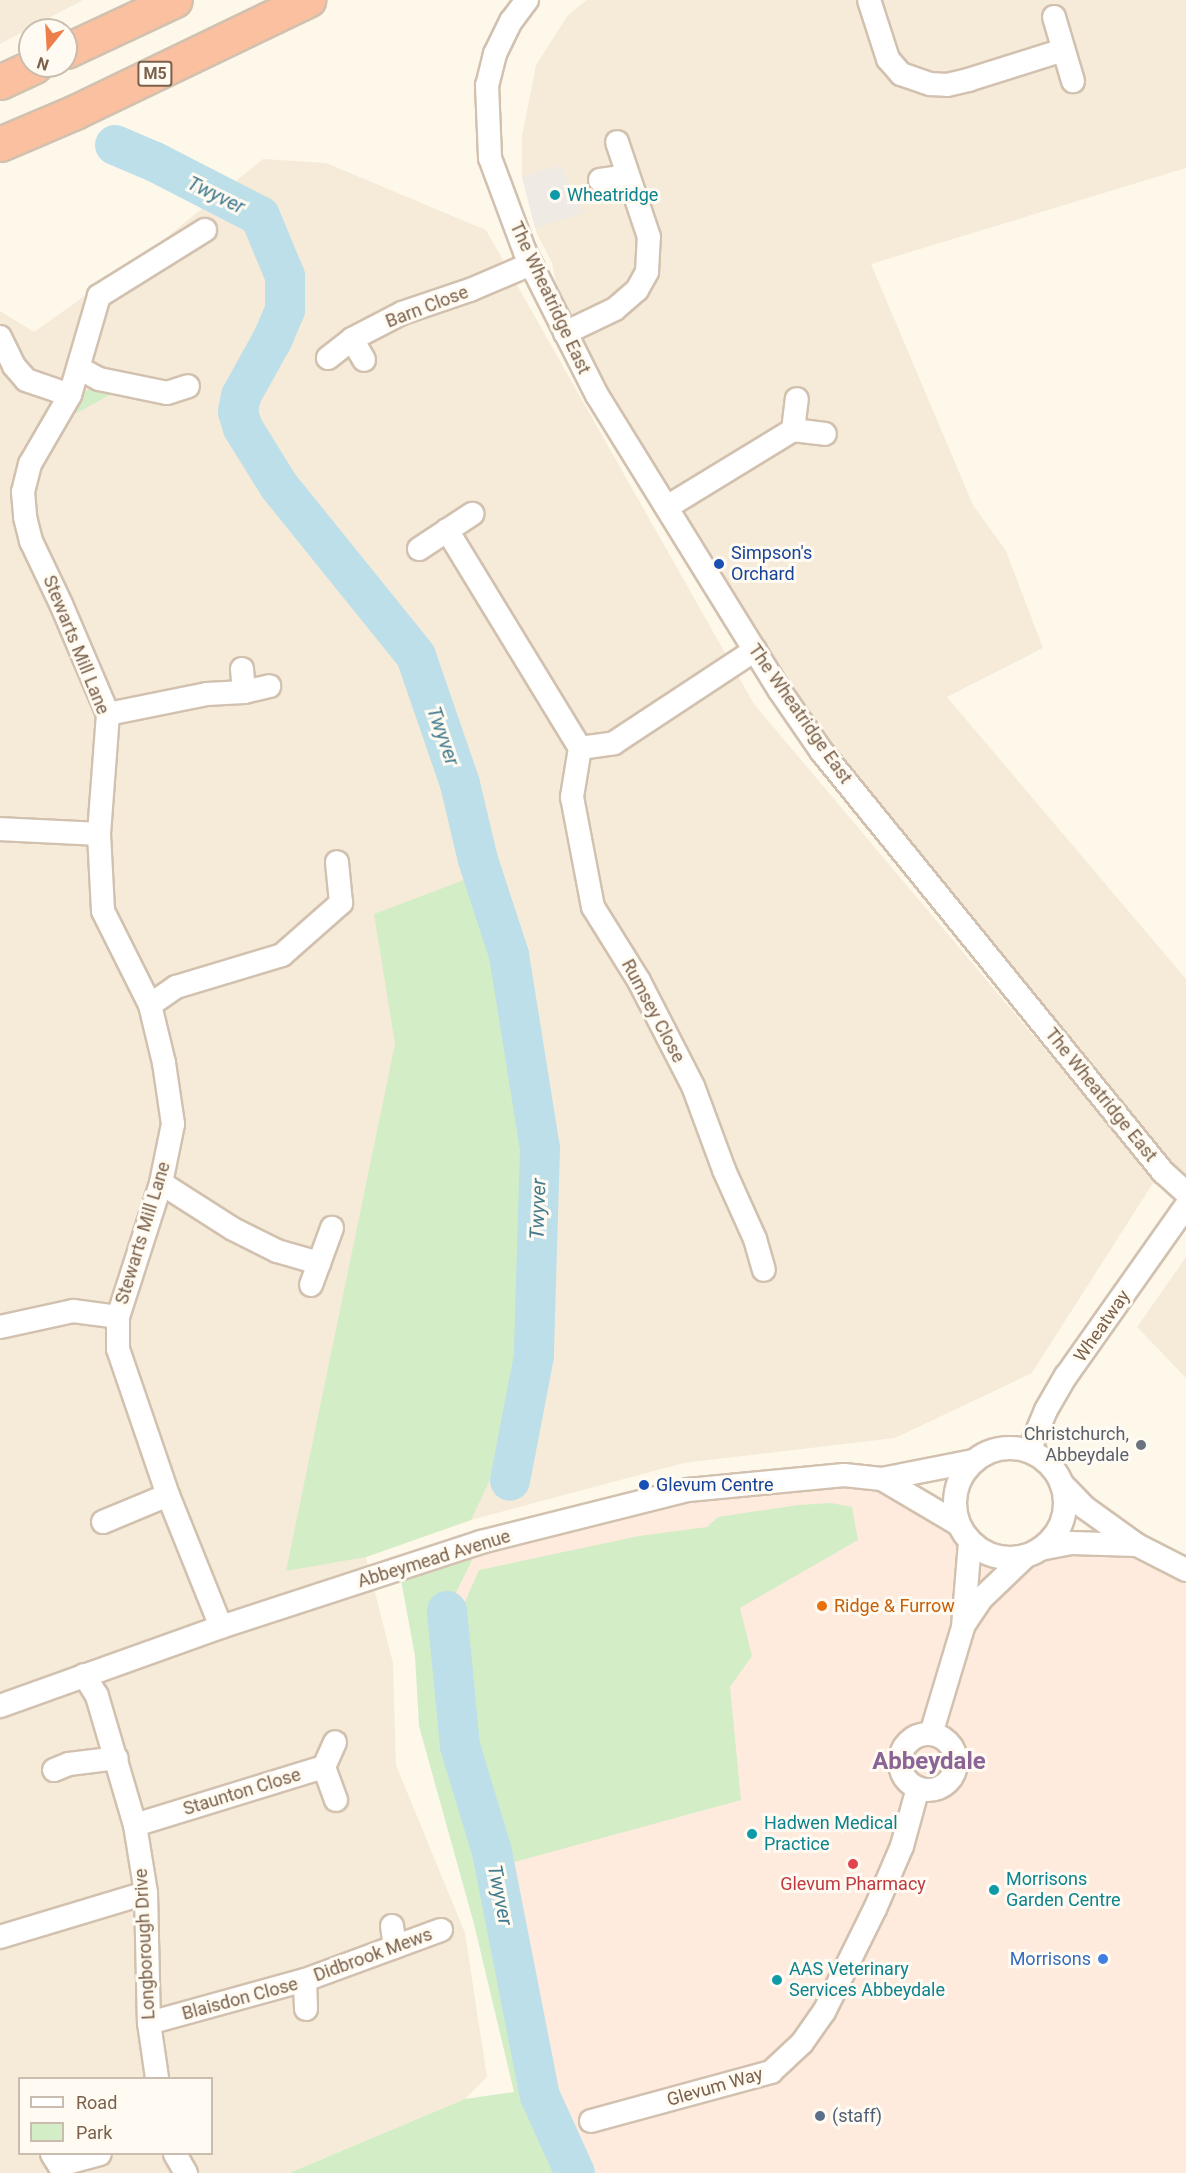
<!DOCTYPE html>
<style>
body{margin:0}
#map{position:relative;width:1186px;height:2173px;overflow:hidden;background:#fef8eb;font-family:Roboto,sans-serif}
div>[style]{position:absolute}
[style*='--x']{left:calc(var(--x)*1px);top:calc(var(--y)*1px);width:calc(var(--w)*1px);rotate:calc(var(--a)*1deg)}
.residential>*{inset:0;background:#f6ebd9}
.commercial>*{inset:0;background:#feebde}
.industrial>*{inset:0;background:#efeae3}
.green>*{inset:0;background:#d3edc7}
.river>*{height:40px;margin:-20px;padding:0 20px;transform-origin:20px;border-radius:20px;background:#bddfe9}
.roads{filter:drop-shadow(2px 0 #d2c1af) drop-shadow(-2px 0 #d2c1af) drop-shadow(0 2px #d2c1af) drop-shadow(0 -2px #d2c1af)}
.minor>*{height:22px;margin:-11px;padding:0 11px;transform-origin:11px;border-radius:11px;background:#fff}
.minor>.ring{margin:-11px;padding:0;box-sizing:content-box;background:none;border:22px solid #fff;border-radius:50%}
.highway>*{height:33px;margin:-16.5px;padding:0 16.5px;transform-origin:16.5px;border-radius:16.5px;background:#fac0a0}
.dots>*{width:16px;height:16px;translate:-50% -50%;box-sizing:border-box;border:3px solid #fffbf2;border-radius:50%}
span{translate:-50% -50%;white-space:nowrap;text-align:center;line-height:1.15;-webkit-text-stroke:6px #fffbf2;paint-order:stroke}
.shield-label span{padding:2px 4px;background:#fffbf2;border:2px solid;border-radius:4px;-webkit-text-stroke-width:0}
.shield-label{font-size:16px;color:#7b614b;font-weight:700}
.culture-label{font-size:18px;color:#0d838f}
.left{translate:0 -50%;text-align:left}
.street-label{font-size:18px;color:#7b614b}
.transit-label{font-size:18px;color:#164399}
.worship-label{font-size:18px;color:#5b616d}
.right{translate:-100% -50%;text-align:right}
.food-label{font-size:18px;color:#c56008}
.health-label{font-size:18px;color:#be3a42}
.shop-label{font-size:18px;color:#366cbe}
.service-label{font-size:18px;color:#4e5e75}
.water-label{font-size:20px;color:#437b8f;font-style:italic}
.district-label{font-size:24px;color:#8b6496;font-weight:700}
.legend{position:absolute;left:18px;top:2077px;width:195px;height:78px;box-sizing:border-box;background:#fffbf2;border:2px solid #cabdaf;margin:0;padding:8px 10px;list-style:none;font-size:18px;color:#7b614b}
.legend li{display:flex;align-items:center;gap:12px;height:30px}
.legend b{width:30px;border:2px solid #cabdaf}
.north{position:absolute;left:18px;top:18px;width:60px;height:60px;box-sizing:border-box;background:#fffbf2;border:2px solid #cabdaf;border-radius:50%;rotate:198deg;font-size:16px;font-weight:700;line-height:24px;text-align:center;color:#7b614b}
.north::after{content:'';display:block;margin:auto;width:21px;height:27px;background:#ec7f4b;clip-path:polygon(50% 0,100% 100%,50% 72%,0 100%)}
</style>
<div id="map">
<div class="residential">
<i style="clip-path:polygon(0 0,83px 0,0 44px)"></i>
<i style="clip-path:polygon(587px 0,1186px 0,1186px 168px,871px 264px,973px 505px,1006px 551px,1043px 648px,947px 697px,1186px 979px,1186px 1193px,822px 752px,565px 333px,552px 263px,537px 234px,522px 177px,522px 136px,536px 65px,568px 15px)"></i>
<i style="clip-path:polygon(evenodd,263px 159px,326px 163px,486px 230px,754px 704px,1155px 1180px,1032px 1373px,895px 1438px,684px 1463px,471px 1520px,366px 1557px,393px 1663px,396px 1765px,465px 1933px,487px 2077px,465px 2099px,289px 2173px,0 2173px,0 311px,34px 332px,167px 237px,263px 159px,20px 2078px,212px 2078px,212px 2154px,20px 2154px,20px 2078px)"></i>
<i style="clip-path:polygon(1186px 1257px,1186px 1378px,1137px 1327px)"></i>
</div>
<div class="commercial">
<i style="clip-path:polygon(882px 1479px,958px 1524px,981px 1550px,996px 1556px,1009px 1558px,1137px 1545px,1186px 1570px,1186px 2173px,575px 2173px,540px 2096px,492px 1852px,460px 1746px,447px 1611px,481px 1542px,688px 1490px)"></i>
</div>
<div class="industrial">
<i style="clip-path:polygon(560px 165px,584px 213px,535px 228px,522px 177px)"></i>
</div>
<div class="green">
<i style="clip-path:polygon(91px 388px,115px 392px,73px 415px,81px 394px)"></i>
<i style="clip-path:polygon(480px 874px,515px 960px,548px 1153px,546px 1360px,471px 1520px,366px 1557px,286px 1571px,395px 1044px,374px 914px)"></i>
<i style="clip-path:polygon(831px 1503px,852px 1507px,858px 1540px,740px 1608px,752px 1656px,730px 1687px,741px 1800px,507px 1864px,469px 1746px,460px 1613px,479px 1570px,639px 1536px,707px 1527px,718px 1517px,798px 1505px)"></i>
<i style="clip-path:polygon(481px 1542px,447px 1611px,460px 1746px,492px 1852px,540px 2096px,575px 2173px,289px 2173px,465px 2099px,514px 2092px,474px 1924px,419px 1726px,415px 1656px,399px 1569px)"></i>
</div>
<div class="river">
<i style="--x:115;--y:145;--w:43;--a:23"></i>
<i style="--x:155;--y:162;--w:118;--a:27.2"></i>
<i style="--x:260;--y:216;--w:65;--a:67.4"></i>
<i style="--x:285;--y:276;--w:34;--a:90"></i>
<i style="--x:285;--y:310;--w:33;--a:113"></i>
<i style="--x:272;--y:340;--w:64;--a:119"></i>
<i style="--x:241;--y:396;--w:16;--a:101"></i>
<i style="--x:238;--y:412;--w:17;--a:73"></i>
<i style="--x:243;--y:428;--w:68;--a:58.2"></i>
<i style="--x:279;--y:486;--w:218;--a:51.1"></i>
<i style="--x:416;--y:656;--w:135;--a:71"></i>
<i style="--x:460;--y:784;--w:78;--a:76.7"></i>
<i style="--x:478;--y:860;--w:100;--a:71.9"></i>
<i style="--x:509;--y:955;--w:195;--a:80.9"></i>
<i style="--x:540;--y:1148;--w:208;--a:91.7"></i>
<i style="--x:534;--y:1356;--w:127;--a:100.9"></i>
<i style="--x:447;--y:1611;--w:136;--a:84.5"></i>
<i style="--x:460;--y:1746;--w:111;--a:73.2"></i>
<i style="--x:492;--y:1852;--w:249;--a:78.9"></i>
<i style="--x:540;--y:2096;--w:85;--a:65.6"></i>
</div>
<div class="roads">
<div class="minor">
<i style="--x:527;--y:0;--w:26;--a:127"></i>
<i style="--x:511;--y:21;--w:37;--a:116"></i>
<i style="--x:495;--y:54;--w:32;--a:104"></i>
<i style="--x:487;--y:85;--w:73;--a:87.6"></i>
<i style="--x:490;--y:158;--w:100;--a:69.6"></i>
<i style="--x:525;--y:252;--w:160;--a:63.3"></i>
<i style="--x:597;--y:395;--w:348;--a:58.3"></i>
<i style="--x:780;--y:691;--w:74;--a:55.5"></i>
<i style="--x:822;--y:752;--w:541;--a:50.93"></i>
<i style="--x:1163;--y:1172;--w:31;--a:42"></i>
<i style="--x:869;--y:0;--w:62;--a:72.1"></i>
<i style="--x:888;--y:59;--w:20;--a:49"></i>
<i style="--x:901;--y:74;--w:31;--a:19"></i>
<i style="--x:930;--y:84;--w:17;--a:3"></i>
<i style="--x:947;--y:85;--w:22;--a:-13"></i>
<i style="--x:968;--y:80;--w:100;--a:-17.5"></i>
<i style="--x:1054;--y:17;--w:67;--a:73.5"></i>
<i style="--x:600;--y:180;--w:27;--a:-8"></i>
<i style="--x:205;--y:230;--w:125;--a:148.1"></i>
<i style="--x:99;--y:296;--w:103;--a:106.3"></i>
<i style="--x:70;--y:395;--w:80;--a:120.1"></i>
<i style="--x:30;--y:464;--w:29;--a:104"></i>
<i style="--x:23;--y:492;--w:25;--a:85"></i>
<i style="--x:25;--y:517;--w:25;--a:76"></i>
<i style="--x:31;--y:541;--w:70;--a:64.5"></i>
<i style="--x:61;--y:604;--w:120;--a:66.9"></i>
<i style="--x:108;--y:714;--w:120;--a:94.3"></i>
<i style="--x:99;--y:834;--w:77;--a:87"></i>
<i style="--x:103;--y:911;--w:105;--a:63.4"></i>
<i style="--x:150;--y:1005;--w:60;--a:76.4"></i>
<i style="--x:164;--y:1063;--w:62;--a:81.6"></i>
<i style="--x:173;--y:1124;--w:60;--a:101.5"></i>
<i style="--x:161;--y:1183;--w:141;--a:107.8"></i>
<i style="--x:118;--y:1317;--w:32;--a:90"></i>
<i style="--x:118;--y:1349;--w:154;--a:71.1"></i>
<i style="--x:168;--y:1495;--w:142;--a:68.1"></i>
<i style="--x:565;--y:333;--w:55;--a:-25.6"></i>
<i style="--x:615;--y:309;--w:29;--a:-41"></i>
<i style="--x:637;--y:290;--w:21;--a:-61"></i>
<i style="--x:647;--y:272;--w:35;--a:-87"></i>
<i style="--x:649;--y:237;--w:100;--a:-108.6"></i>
<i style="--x:0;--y:337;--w:32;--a:64"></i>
<i style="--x:14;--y:366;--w:18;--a:49"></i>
<i style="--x:26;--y:380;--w:46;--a:18.8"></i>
<i style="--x:352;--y:339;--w:24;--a:60"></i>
<i style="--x:328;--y:358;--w:31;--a:-38"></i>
<i style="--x:352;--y:339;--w:56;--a:-27.5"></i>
<i style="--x:402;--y:313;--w:72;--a:-18.7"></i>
<i style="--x:470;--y:290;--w:66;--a:-23.1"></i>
<i style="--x:79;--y:368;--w:23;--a:29"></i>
<i style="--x:99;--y:379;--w:69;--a:11.6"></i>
<i style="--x:167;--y:393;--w:22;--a:-18"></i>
<i style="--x:793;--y:430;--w:31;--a:-83"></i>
<i style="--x:667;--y:507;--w:148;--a:-31.4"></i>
<i style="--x:793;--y:430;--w:32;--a:7"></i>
<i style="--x:447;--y:530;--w:255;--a:58.6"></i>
<i style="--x:580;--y:748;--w:50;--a:99.3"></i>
<i style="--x:572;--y:797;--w:112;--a:79.2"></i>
<i style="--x:593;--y:907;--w:87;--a:58.1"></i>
<i style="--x:639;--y:981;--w:118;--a:62.8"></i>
<i style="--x:693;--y:1086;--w:90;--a:69.7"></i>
<i style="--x:724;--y:1170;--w:76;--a:65.8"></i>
<i style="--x:755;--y:1239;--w:32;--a:74"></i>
<i style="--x:419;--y:549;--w:64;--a:-33.4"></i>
<i style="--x:242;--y:669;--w:23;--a:85"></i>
<i style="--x:108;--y:714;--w:101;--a:-11.4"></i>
<i style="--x:207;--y:694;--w:37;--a:-3"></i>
<i style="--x:244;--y:692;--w:26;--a:-13"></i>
<i style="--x:580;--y:748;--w:34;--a:-8"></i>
<i style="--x:614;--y:743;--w:169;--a:-33.4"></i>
<i style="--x:0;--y:829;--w:99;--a:2.9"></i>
<i style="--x:150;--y:1005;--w:32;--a:-35"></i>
<i style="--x:176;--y:987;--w:111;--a:-16.8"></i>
<i style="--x:282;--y:955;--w:79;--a:-41.4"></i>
<i style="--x:341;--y:903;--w:41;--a:-95.6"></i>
<i style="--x:161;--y:1183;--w:85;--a:32.6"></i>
<i style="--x:233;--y:1229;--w:49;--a:26.6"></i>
<i style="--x:277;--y:1251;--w:44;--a:15.9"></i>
<i style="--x:311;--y:1285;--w:61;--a:-69.8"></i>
<i style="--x:0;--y:1327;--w:75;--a:-12.4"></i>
<i style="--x:73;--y:1311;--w:45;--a:7.6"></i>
<i class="ring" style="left:955px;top:1448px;width:88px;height:88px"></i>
<i style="--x:1029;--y:1451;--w:44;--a:-67.5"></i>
<i style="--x:1046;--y:1410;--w:39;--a:-60"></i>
<i style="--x:1066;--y:1376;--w:208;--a:-54.8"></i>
<i style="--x:882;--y:1479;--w:88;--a:30.6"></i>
<i style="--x:1061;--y:1483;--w:33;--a:46"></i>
<i style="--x:1084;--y:1507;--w:65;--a:35.6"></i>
<i style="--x:1137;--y:1545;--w:55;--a:27"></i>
<i style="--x:103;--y:1522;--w:70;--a:-22.6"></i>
<i style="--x:1040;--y:1549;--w:32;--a:-11"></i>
<i style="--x:1071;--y:1543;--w:66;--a:1.7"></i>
<i style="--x:965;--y:1623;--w:29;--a:-56"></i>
<i style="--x:981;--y:1599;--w:62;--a:-43.7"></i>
<i style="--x:84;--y:1675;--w:25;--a:58"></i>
<i style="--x:97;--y:1696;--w:134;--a:73.6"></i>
<i style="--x:135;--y:1825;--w:69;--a:80.8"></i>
<i style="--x:146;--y:1893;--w:130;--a:88.7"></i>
<i style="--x:149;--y:2023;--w:56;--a:81.7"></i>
<i style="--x:0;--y:1706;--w:235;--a:-19.7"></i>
<i style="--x:221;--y:1627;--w:274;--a:-18.1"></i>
<i style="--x:481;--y:1542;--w:213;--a:-14.1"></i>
<i style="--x:688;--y:1490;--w:157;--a:-5.5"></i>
<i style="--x:844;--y:1475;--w:38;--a:6"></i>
<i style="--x:882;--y:1479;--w:94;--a:-11.1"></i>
<i style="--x:931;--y:1734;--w:112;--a:-73.3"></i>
<i style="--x:963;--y:1627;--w:85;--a:-85.3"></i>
<i class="ring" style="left:900px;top:1734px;width:34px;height:34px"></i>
<i style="--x:324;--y:1767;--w:35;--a:70"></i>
<i style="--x:54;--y:1770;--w:16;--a:-22"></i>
<i style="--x:69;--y:1764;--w:48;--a:-7.1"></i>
<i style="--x:135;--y:1825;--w:198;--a:-17.1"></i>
<i style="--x:324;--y:1767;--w:27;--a:-66"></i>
<i style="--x:392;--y:1926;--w:21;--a:82"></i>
<i style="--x:0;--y:1937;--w:152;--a:-16.8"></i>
<i style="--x:305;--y:1980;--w:145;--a:-20.2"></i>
<i style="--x:149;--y:2023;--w:162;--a:-15.4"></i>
<i style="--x:305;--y:1980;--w:29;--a:88"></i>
<i style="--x:591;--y:2121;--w:187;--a:-15.2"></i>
<i style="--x:771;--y:2072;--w:42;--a:-43.1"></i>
<i style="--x:802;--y:2043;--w:38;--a:-55"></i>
<i style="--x:824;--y:2012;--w:115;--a:-63.7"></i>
<i style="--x:875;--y:1909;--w:69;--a:-66.8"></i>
<i style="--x:902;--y:1846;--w:60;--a:-74.6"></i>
<i style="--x:52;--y:2154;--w:13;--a:58"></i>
<i style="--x:59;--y:2165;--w:42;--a:-15"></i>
<i style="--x:175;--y:2154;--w:22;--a:60"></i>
</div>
<div class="highway">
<i style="--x:66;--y:51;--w:120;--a:-25.1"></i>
<i style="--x:0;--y:82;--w:38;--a:-25"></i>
<i style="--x:0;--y:144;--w:82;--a:-23.1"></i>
<i style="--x:75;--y:112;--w:259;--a:-25.7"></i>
</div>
</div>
<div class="dots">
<i style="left:555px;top:195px;background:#0f9aa8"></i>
<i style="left:719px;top:564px;background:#1a4fb4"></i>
<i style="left:1141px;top:1445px;background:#6b7280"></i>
<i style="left:644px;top:1485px;background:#1a4fb4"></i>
<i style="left:822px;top:1606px;background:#e8710a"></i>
<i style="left:752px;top:1834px;background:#0f9aa8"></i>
<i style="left:853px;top:1864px;background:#e0444e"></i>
<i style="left:994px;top:1890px;background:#0f9aa8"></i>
<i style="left:1103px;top:1959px;background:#3f7fe0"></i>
<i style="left:777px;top:1980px;background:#0f9aa8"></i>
<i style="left:820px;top:2116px;background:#5c6f8a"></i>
</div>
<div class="shield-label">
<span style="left:155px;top:74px">M5</span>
</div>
<div class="culture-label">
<span class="left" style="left:567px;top:195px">Wheatridge</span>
<span class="left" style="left:764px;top:1834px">Hadwen Medical<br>Practice</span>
<span class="left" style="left:1006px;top:1890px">Morrisons<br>Garden Centre</span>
<span class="left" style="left:789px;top:1980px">AAS Veterinary<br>Services Abbeydale</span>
</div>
<div class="street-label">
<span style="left:550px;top:298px;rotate:65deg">The Wheatridge East</span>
<span style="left:427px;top:307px;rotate:-21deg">Barn Close</span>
<span style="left:76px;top:645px;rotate:68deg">Stewarts Mill Lane</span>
<span style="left:800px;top:714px;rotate:55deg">The Wheatridge East</span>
<span style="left:653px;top:1011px;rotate:62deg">Rumsey Close</span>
<span style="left:1101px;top:1095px;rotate:51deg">The Wheatridge East</span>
<span style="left:143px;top:1233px;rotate:-73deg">Stewarts Mill Lane</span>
<span style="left:1102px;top:1326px;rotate:-55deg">Wheatway</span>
<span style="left:434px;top:1559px;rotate:-17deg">Abbeymead Avenue</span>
<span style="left:242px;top:1792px;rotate:-17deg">Staunton Close</span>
<span style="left:145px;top:1944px;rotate:-93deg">Longborough Drive</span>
<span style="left:373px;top:1955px;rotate:-20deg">Didbrook Mews</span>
<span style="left:240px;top:1999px;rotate:-15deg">Blaisdon Close</span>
<span style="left:715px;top:2087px;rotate:-16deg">Glevum Way</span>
</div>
<div class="transit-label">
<span class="left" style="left:731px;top:564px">Simpson's<br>Orchard</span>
<span class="left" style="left:656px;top:1485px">Glevum Centre</span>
</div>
<div class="worship-label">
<span class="right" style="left:1129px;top:1445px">Christchurch,<br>Abbeydale</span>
</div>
<div class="food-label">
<span class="left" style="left:834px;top:1606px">Ridge &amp; Furrow</span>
</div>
<div class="health-label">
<span style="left:853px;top:1884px">Glevum Pharmacy</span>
</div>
<div class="shop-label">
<span class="right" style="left:1091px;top:1959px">Morrisons</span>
</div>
<div class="service-label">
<span class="left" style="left:832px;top:2116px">(staff)</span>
</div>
<div class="water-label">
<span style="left:216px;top:195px;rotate:26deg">Twyver</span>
<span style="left:443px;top:736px;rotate:71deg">Twyver</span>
<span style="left:538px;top:1209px;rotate:-88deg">Twyver</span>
<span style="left:500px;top:1895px;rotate:79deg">Twyver</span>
</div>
<div class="district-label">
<span style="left:929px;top:1762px">Abbeydale</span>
</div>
<ul class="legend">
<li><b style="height:8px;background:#fff"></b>Road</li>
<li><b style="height:16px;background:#d3edc7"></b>Park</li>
</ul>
<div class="north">N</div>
</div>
